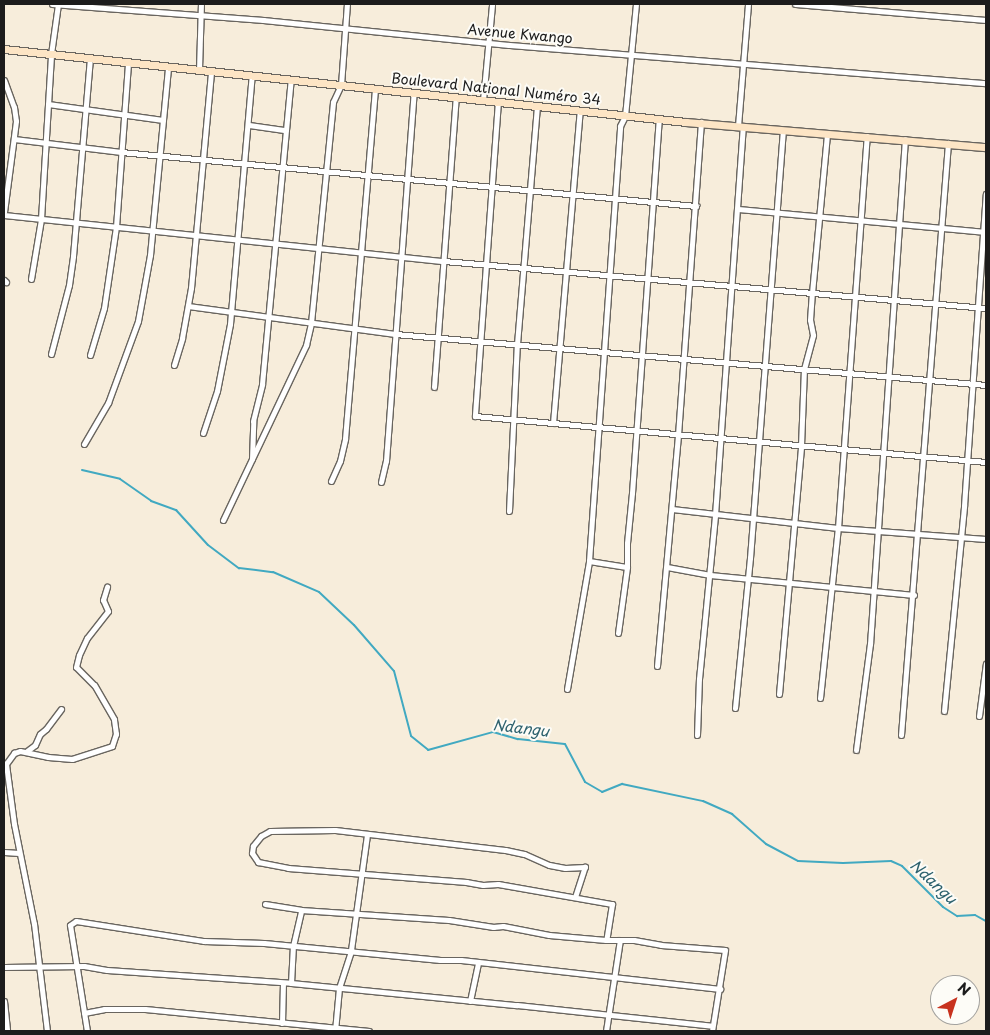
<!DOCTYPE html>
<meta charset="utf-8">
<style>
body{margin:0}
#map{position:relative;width:990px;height:1035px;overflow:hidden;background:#f7eddb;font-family:"Playpen Sans",sans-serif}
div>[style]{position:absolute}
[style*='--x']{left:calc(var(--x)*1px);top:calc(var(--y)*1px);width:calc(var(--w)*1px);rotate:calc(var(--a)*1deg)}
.stream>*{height:2px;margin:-1px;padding:0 1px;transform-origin:1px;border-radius:1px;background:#41a9c1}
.roads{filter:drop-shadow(1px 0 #69655f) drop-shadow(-1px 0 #69655f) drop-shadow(0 1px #69655f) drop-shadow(0 -1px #69655f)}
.minor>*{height:5px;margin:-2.5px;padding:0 2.5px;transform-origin:2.5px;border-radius:2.5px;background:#fff}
.secondary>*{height:7px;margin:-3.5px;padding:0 3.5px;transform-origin:3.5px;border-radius:3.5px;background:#fde5c5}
span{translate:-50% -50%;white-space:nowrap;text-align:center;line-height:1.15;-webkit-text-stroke:4px #fdfcf7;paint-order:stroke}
.street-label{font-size:14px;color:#1c1c1c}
.water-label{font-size:15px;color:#2e626e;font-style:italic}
.frame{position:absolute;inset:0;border:5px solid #1c1c1c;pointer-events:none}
.north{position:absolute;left:930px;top:975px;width:50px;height:50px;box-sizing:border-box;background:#fdfcf7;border:1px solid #a3a29f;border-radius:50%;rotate:40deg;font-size:14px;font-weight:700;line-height:20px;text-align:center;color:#1c1c1c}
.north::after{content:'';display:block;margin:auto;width:18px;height:22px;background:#c8321e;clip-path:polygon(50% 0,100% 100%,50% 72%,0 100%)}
</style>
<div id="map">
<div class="stream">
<i style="--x:82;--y:470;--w:39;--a:13"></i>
<i style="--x:120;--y:479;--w:38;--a:35"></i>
<i style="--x:151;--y:501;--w:27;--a:20"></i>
<i style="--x:176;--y:510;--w:47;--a:47.6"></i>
<i style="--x:208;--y:545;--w:39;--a:37"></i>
<i style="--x:239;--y:568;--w:34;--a:7"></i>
<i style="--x:273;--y:572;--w:50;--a:23.5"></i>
<i style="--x:319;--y:592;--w:48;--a:43.3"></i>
<i style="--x:354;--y:625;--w:61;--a:49"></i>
<i style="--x:394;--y:671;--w:67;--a:75.3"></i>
<i style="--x:411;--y:736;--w:22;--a:39"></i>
<i style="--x:428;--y:750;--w:67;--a:-15.5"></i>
<i style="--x:493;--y:732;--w:26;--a:16"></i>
<i style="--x:518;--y:739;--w:47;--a:6.1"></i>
<i style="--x:565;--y:744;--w:43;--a:62.2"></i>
<i style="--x:585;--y:782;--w:20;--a:30"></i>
<i style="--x:602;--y:792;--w:22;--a:-22"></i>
<i style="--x:622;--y:784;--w:83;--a:11.9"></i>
<i style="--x:703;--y:801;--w:32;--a:24"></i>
<i style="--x:732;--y:814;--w:45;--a:41.4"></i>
<i style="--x:766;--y:844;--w:36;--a:28"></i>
<i style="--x:798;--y:861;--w:45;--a:2.5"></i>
<i style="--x:843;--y:863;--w:48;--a:-2.4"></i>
<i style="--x:891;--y:861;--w:12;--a:24"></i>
<i style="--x:902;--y:866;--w:58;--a:45"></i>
<i style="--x:943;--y:907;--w:17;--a:33"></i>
<i style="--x:957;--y:916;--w:18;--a:-3"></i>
<i style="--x:975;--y:915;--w:13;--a:29"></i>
</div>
<div class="roads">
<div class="minor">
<i style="--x:52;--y:4;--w:212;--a:4.3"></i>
<i style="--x:263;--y:20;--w:247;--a:5.8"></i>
<i style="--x:509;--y:45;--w:479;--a:4.6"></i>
<i style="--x:795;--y:4;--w:192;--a:4.8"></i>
<i style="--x:199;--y:70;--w:66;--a:-88.3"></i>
<i style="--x:4;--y:80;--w:29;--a:70"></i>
<i style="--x:14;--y:107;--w:14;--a:82"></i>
<i style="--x:16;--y:121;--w:92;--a:97.5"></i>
<i style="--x:483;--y:100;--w:96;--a:-84.6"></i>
<i style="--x:498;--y:101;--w:316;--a:94.2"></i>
<i style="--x:475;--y:416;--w:513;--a:5.14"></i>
<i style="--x:48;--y:104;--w:116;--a:7.9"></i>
<i style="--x:249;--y:125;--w:37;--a:8"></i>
<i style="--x:738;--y:126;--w:122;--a:-85.3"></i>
<i style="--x:14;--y:139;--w:108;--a:6.9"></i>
<i style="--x:121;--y:152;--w:578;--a:5.37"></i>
<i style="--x:738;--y:209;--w:249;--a:5.3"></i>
<i style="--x:4;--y:215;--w:442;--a:6"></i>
<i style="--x:444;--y:261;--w:544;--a:4.96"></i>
<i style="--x:31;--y:279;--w:61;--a:-80.5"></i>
<i style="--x:41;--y:219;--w:165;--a:-86.5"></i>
<i style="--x:51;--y:54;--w:50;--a:-82"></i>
<i style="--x:4;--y:280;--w:3;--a:45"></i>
<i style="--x:188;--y:306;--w:209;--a:7.7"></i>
<i style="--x:395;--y:334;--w:593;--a:4.93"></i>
<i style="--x:51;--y:354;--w:71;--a:-75.4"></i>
<i style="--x:69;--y:285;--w:29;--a:-82"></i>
<i style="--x:73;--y:256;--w:199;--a:-85.1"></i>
<i style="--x:90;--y:355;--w:49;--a:-73.4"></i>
<i style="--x:104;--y:308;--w:82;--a:-81.6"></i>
<i style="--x:116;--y:227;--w:164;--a:-85.8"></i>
<i style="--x:174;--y:365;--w:28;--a:-73"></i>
<i style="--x:182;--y:338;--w:51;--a:-79.8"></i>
<i style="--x:191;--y:288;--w:218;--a:-84.7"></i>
<i style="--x:434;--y:387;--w:291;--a:-85.7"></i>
<i style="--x:553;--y:423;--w:314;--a:-85.1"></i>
<i style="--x:203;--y:433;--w:44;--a:-71.6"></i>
<i style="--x:217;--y:391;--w:68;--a:-79"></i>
<i style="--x:230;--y:324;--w:250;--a:-85"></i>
<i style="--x:84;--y:444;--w:48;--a:-59.7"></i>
<i style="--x:108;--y:403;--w:87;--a:-69.9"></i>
<i style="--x:138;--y:321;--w:67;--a:-79.7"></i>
<i style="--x:150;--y:255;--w:189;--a:-84.5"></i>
<i style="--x:252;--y:459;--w:38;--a:-88"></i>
<i style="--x:253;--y:421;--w:38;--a:-76"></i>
<i style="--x:262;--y:384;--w:305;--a:-84.6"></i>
<i style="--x:331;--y:481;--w:22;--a:-66"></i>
<i style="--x:340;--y:461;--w:23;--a:-77"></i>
<i style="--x:345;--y:439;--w:352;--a:-85.1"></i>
<i style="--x:381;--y:482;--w:22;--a:-77"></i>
<i style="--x:386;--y:461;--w:370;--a:-85.7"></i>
<i style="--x:672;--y:509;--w:167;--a:6.5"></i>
<i style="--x:838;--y:528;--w:148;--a:4.3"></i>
<i style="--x:509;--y:511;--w:167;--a:-87.3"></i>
<i style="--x:517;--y:344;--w:239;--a:-85.2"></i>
<i style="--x:223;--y:520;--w:194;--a:-64.6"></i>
<i style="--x:306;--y:345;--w:23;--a:-77"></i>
<i style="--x:311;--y:323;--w:222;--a:-84.3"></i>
<i style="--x:333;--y:102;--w:19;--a:-65"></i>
<i style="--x:341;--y:85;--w:81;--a:-85.8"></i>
<i style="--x:589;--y:561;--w:38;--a:9"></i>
<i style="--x:667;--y:567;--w:44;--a:10.5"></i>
<i style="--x:710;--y:575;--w:205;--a:5.6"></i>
<i style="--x:618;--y:633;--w:67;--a:-82.2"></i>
<i style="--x:627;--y:567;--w:24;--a:-90"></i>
<i style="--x:627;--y:543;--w:50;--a:-84.3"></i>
<i style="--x:632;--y:493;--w:376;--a:-85.9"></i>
<i style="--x:657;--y:666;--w:232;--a:-84.8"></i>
<i style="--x:678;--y:435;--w:314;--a:-85.8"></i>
<i style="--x:567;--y:689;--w:130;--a:-80.2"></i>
<i style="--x:589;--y:561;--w:436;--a:-85.9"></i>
<i style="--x:620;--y:126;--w:11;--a:-63"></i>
<i style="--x:625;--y:116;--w:113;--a:-84.4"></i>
<i style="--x:779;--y:694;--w:249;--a:-84.9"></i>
<i style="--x:801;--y:446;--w:77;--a:-87.8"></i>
<i style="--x:804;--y:369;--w:35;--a:-75"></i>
<i style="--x:813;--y:335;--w:15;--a:-101"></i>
<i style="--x:810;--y:320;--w:27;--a:-86"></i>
<i style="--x:812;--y:293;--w:160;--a:-84.6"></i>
<i style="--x:820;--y:698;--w:171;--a:-84"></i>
<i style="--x:838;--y:528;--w:393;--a:-85.8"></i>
<i style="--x:735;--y:708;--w:151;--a:-84.3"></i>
<i style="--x:750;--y:558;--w:429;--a:-85.6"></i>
<i style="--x:944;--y:711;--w:206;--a:-84.4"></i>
<i style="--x:964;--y:506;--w:313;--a:-86"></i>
<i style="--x:979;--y:716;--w:53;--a:-82.5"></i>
<i style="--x:697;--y:735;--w:56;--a:-88"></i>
<i style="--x:699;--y:679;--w:165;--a:-84.4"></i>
<i style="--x:715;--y:515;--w:390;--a:-85.9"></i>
<i style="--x:901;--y:735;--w:594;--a:-85.46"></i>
<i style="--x:856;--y:750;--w:107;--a:-82.5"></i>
<i style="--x:870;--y:644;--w:506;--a:-86.04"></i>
<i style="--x:27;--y:751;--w:10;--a:-37"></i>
<i style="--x:35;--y:745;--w:12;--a:-66"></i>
<i style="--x:40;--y:734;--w:8;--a:-40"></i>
<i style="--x:46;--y:729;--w:25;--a:-53"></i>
<i style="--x:4;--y:852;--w:15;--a:4"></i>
<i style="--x:575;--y:897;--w:32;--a:-72"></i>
<i style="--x:585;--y:867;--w:20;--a:177"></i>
<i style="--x:565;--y:868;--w:16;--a:-169"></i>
<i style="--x:549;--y:865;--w:27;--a:-156"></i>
<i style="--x:524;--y:854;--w:19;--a:-168"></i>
<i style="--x:505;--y:850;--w:171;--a:-173.3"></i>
<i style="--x:335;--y:830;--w:65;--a:179.1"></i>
<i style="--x:270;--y:831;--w:10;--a:151"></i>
<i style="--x:261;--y:836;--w:13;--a:129"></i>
<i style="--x:253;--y:846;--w:7;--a:98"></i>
<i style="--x:252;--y:853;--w:11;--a:56"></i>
<i style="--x:258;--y:862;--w:31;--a:11"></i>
<i style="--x:288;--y:868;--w:179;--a:4.5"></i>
<i style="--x:466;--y:882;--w:17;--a:10"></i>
<i style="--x:483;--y:885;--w:15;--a:-4"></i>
<i style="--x:498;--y:884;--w:116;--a:10"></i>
<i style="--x:612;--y:904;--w:36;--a:99"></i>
<i style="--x:265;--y:904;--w:36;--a:9"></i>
<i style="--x:301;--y:910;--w:148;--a:3.9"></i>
<i style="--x:449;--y:920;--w:45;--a:9"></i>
<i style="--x:493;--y:927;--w:10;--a:-6"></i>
<i style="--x:503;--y:926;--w:47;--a:11.1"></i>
<i style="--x:549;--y:935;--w:57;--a:5"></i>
<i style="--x:606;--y:940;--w:28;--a:0"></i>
<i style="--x:634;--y:940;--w:27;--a:10"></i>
<i style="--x:661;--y:945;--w:64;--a:4.5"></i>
<i style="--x:725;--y:950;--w:82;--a:99.1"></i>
<i style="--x:4;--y:967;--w:80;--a:-0.7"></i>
<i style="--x:84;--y:966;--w:23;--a:10"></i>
<i style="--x:107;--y:970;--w:184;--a:4"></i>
<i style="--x:291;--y:983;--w:227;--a:5.6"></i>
<i style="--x:517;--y:1005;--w:196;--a:6.1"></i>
<i style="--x:291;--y:983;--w:37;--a:-87"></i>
<i style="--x:293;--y:946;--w:37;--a:-77"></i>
<i style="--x:4;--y:1001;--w:30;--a:84"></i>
<i style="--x:470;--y:1001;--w:39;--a:-78"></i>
<i style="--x:84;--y:1013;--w:20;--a:-11"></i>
<i style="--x:104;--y:1009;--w:41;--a:0"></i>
<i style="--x:145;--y:1009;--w:225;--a:5.6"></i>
<i style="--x:282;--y:1023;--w:40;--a:-88.6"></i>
<i style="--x:47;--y:1031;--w:108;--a:-96.9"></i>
<i style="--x:34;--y:924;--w:102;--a:-101.3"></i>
<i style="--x:14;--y:824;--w:61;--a:-97.6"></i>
<i style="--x:6;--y:764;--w:14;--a:-54"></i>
<i style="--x:14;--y:753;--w:6;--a:-18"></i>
<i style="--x:20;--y:751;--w:29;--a:12"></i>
<i style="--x:48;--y:757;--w:24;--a:5"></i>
<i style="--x:72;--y:759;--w:42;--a:-18"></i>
<i style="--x:112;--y:746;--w:13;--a:-72"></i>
<i style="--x:116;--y:734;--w:15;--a:-98"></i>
<i style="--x:114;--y:719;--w:39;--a:-120"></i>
<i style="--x:94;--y:685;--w:25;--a:-135"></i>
<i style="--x:76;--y:667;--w:12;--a:-76"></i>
<i style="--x:79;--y:655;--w:19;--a:-65"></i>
<i style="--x:87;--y:638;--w:34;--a:-52"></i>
<i style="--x:108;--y:611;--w:12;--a:-114"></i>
<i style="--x:103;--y:600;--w:14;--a:-73"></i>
<i style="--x:87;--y:1031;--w:107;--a:-99.1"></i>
<i style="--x:70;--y:925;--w:7;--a:-34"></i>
<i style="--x:76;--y:921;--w:130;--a:8.9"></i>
<i style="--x:204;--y:941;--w:60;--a:1.9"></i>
<i style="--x:264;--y:943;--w:177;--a:5.5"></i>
<i style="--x:440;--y:960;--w:21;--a:0"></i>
<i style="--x:461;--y:960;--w:261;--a:6.4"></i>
<i style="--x:335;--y:1031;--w:43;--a:-84.7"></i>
<i style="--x:339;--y:988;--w:40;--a:-72"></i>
<i style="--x:351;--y:950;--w:116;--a:-82.1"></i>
<i style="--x:606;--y:1031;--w:92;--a:-81.3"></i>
</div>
<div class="secondary">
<i style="--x:4;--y:49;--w:686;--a:6.11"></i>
<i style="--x:686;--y:122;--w:301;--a:4.8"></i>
</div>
</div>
<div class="street-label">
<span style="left:520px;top:34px;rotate:5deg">Avenue Kwango</span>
<span style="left:496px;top:89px;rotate:6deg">Boulevard National Numéro 34</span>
</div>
<div class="water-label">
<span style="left:521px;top:727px;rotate:7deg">Ndangu</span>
<span style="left:934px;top:881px;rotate:43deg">Ndangu</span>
</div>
<div class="frame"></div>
<div class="north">N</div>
</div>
